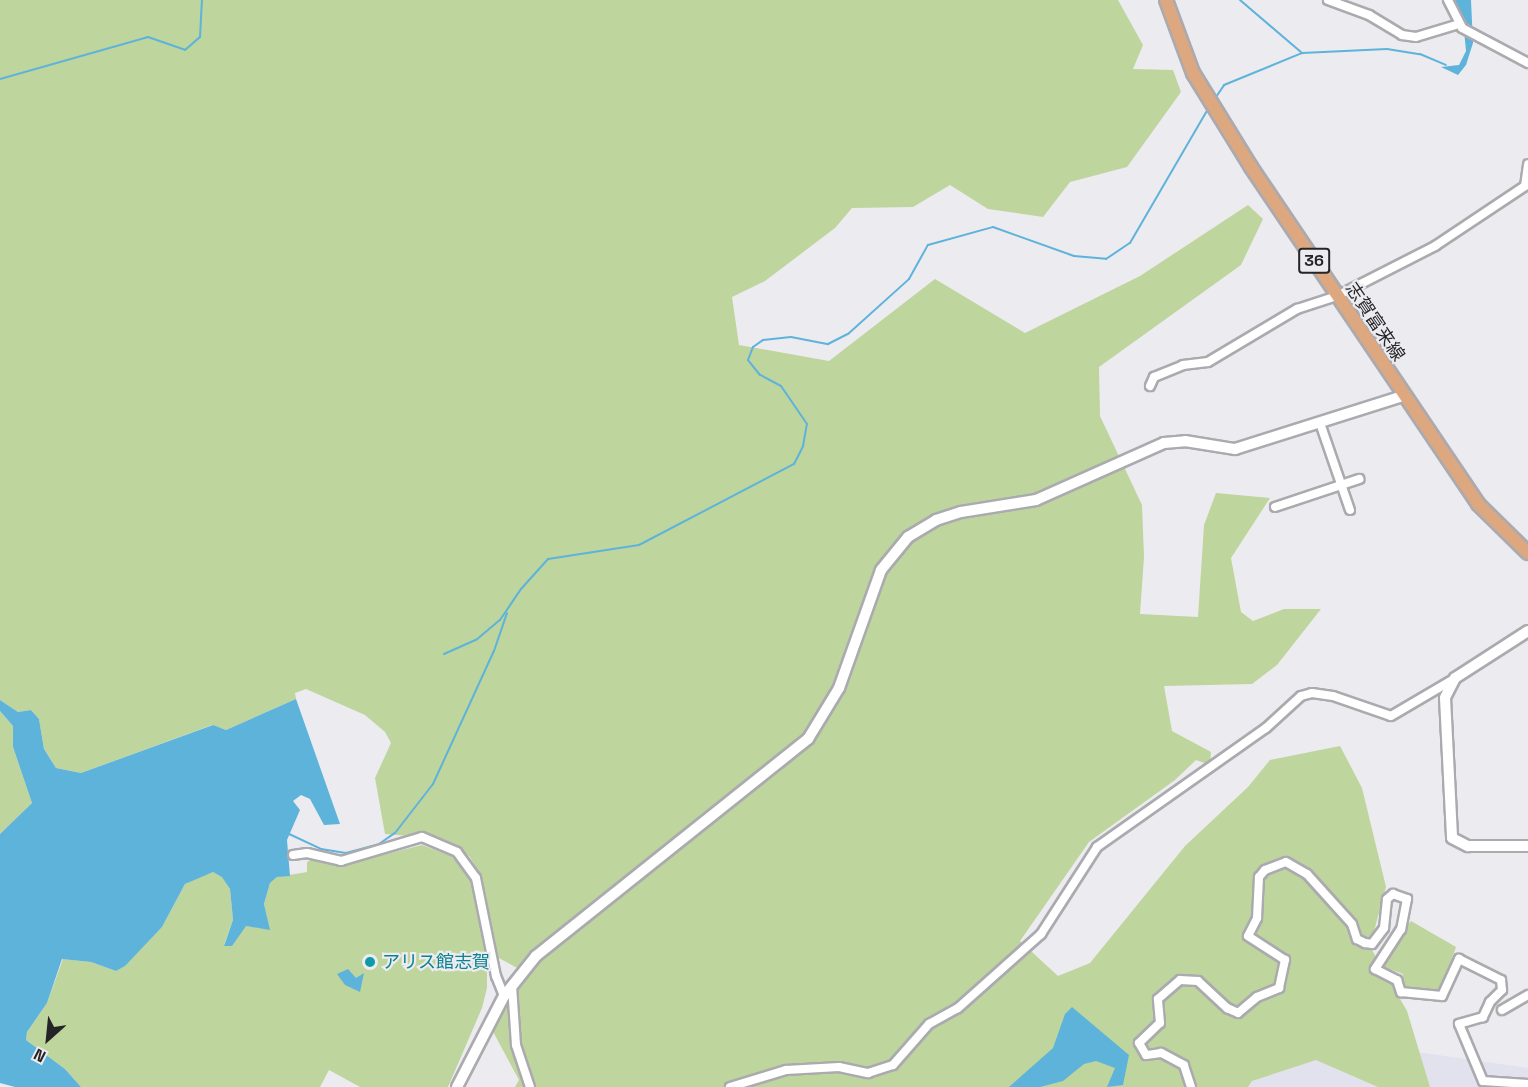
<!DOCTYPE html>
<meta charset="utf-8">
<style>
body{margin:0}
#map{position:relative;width:1528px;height:1087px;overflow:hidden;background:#ecebf0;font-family:"Space Grotesk","Noto Sans JP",sans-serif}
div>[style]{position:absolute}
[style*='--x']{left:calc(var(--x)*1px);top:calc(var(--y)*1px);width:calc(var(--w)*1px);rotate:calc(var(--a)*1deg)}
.built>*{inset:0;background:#e2e1ee}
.green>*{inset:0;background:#bed59d}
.water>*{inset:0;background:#5eb3db}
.stream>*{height:2px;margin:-1px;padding:0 1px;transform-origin:1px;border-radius:1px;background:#5eb3db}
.roads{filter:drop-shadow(2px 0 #aaaaaf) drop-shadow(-2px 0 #aaaaaf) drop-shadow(0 2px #aaaaaf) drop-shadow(0 -2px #aaaaaf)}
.minor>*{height:8px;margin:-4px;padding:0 4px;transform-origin:4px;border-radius:4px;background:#fff}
.tertiary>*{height:10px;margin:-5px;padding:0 5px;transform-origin:5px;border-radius:5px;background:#fff}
.primary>*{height:12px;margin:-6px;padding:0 6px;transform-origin:6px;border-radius:6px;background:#dda780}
.dots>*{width:16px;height:16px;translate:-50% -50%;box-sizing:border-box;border:3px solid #ecebf0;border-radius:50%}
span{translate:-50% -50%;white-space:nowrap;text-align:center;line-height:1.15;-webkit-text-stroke:4.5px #ecebf0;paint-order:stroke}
.shield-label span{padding:2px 4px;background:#ecebf0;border:2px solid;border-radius:4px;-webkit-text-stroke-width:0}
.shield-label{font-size:16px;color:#252527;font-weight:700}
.street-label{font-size:18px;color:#252527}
.culture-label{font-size:18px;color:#0d838f}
.left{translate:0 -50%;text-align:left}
.north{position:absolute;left:18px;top:1009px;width:60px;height:60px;-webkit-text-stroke:4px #ecebf0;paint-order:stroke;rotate:207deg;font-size:16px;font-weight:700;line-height:24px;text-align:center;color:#252527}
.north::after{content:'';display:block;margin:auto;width:21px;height:27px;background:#252527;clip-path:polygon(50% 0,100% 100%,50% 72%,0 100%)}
</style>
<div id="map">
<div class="built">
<i style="clip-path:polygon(1265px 1030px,1528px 1068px,1528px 1087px,1220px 1087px)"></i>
</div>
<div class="green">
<i style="clip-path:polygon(0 0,1118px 0,1143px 45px,1133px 69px,1173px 70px,1181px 92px,1127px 167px,1070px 182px,1043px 217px,988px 209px,950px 185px,913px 207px,852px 208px,835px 228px,765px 281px,732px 297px,739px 345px,829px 361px,935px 279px,1025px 333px,1140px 276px,1248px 205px,1263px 219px,1241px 265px,1099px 367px,1100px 416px,1142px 505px,1144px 557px,1140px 614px,1198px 617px,1204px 525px,1216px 493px,1270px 498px,1231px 558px,1241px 612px,1253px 621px,1284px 609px,1321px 609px,1277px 665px,1252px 684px,1164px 686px,1172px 731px,1211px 752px,1210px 765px,1196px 760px,1175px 780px,1089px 842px,1020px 941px,1058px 976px,1090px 963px,1185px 846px,1248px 787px,1270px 760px,1340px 746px,1362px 788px,1386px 887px,1370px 946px,1379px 963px,1411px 921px,1456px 947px,1440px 993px,1402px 988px,1403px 974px,1381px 966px,1407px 1011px,1430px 1087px,1378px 1087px,1316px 1060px,1252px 1081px,1248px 1087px,515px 1087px,519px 1080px,490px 1026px,521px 970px,497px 957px,476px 867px,469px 856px,435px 838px,385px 834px,375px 778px,391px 743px,385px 732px,365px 715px,306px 689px,295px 693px,296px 699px,226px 730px,212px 725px,81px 773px,56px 768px,44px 749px,39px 719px,31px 710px,18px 712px,0 700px)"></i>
<i style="clip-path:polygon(0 711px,13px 726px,13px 747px,32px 803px,0 834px)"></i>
<i style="clip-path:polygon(422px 845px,451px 856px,465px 869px,473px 886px,487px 952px,487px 988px,482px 1008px,448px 1087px,360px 1087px,329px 1070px,320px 1087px,81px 1087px,65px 1069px,26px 1040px,27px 1032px,47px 1003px,63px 959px,91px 962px,116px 971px,124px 966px,162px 927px,185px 884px,202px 875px,213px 872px,222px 876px,230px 889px,233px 920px,224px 945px,246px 926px,269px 929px,264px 904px,270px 883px,277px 877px,307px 872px,307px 862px,313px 859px,339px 866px)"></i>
</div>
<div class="water">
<i style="clip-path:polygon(1454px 0,1471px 0,1473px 43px,1466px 65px,1458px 75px,1441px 67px,1459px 65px,1466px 51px,1463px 20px)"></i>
<i style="clip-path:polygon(296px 699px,340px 824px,324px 825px,310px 799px,301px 795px,293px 801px,300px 810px,287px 840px,290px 876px,277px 877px,270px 883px,264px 904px,270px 930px,246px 926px,232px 946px,224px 946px,233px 920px,230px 889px,222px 877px,213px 872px,185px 884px,162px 927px,125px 966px,116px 971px,91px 962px,62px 959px,47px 1003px,27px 1032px,26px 1040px,65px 1069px,81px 1087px,15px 1087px,0 1083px,0 834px,32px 803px,13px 747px,13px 726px,0 711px,0 700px,18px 712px,31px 710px,39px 719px,44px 749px,56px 768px,81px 773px,213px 725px,226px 730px)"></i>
<i style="clip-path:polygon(348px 969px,356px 978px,364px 973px,360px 992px,345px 985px,337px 974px)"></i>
<i style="clip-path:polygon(1072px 1007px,1129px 1055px,1123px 1085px,1107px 1087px,1115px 1068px,1096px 1061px,1084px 1064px,1063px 1081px,1040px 1087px,1009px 1087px,1053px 1048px,1065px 1014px)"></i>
</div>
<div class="stream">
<i style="--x:1240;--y:0;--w:82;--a:40.5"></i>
<i style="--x:0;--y:79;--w:154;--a:-15.8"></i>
<i style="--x:148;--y:37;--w:39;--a:19"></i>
<i style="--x:185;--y:50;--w:20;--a:-41"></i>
<i style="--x:200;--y:37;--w:37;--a:-87"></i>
<i style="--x:1214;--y:100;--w:18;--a:-56"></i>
<i style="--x:1224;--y:85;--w:84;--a:-22.3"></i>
<i style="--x:1302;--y:53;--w:85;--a:-2.7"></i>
<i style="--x:1387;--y:49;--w:33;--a:9"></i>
<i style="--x:1420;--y:54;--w:28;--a:23"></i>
<i style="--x:444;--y:654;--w:35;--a:-24"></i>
<i style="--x:476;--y:640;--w:31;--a:-40"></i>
<i style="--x:500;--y:620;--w:37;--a:-56"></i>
<i style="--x:521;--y:589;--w:40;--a:-48"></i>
<i style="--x:548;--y:559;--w:92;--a:-8.7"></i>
<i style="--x:639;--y:545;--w:175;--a:-27.6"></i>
<i style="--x:794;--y:464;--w:20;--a:-63"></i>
<i style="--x:803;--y:446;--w:22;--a:-80"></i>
<i style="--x:807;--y:424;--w:46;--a:-124.4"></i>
<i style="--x:781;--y:386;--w:24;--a:-152"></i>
<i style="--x:760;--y:375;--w:19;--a:-129"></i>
<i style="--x:748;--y:360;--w:14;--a:-69"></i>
<i style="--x:753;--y:347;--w:12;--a:-35"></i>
<i style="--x:763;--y:340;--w:28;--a:-6"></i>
<i style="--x:791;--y:337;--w:38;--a:11"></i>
<i style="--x:828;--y:344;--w:22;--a:-27"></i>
<i style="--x:848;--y:334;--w:82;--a:-42"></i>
<i style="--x:909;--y:279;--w:39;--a:-61"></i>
<i style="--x:928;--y:245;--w:67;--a:-15.5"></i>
<i style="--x:993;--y:227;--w:86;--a:19.7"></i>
<i style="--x:1074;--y:256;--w:32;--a:5"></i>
<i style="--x:1106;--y:259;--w:29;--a:-34"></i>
<i style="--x:1130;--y:243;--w:157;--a:-59.8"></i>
<i style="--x:287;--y:833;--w:38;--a:25"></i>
<i style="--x:321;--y:849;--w:25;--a:9"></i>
<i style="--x:346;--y:853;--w:34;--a:-15"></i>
<i style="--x:379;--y:844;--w:19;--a:-35"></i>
<i style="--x:395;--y:833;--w:62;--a:-52.2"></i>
<i style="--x:433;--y:784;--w:146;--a:-65.4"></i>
<i style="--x:494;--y:651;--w:40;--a:-71.1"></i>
</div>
<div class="roads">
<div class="minor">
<i style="--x:1328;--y:0;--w:44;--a:20.1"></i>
<i style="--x:1369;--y:15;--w:39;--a:31"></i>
<i style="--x:1402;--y:35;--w:14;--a:8"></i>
<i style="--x:1416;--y:37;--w:45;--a:-16.8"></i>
<i style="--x:1448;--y:0;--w:31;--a:63"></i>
<i style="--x:1462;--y:28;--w:75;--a:27.9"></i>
<i style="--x:1150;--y:386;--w:10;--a:-66"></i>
<i style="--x:1154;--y:377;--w:31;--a:-22"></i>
<i style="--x:1183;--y:365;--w:25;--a:-7"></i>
<i style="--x:1208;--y:362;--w:104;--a:-30.8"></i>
<i style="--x:1297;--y:309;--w:42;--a:-18"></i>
<i style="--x:1337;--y:296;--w:110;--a:-27"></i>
<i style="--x:1435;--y:246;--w:108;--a:-33.7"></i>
<i style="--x:1525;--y:186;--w:22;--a:-82"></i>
<i style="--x:1320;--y:423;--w:92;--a:71"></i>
<i style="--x:1275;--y:507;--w:89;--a:-18.4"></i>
<i style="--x:293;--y:855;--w:14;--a:-8"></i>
<i style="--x:307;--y:853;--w:35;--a:13"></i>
<i style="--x:341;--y:861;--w:84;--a:-16.5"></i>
<i style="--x:422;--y:837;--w:38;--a:23"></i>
<i style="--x:457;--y:852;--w:32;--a:54"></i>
<i style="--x:476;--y:878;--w:100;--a:78.5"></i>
<i style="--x:496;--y:976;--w:22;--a:68"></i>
<i style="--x:512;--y:986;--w:59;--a:86.1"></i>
<i style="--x:516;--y:1045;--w:44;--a:71.6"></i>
<i style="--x:1502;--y:1010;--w:30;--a:-30"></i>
<i style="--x:730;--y:1087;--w:59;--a:-16.9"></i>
<i style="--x:786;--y:1070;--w:53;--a:-3.2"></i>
<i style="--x:839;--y:1067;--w:30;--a:12"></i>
<i style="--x:868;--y:1073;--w:26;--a:-18"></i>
<i style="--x:893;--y:1065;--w:55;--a:-48.7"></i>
<i style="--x:929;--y:1024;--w:33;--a:-29"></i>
<i style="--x:958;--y:1008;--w:111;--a:-41.7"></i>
<i style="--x:1041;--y:934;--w:103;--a:-57.2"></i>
<i style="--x:1097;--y:847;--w:207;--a:-35.2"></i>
<i style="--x:1266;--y:728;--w:47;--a:-42.4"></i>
<i style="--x:1301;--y:696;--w:11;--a:-15"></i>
<i style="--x:1312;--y:693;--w:21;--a:8"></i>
<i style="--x:1333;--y:696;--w:61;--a:19"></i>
<i style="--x:1391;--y:716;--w:73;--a:-30.4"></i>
<i style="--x:1191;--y:1087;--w:23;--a:-108"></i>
<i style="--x:1184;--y:1065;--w:26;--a:-152"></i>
<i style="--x:1161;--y:1053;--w:15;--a:172"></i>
<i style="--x:1146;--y:1055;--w:14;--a:-120"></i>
<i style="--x:1139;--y:1043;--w:29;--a:-44"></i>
<i style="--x:1160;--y:1023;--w:24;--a:-95"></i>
<i style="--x:1158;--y:999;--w:29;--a:-41"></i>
<i style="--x:1180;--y:980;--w:18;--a:3"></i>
<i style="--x:1198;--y:981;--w:40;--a:43"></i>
<i style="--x:1227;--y:1008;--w:12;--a:24"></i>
<i style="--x:1238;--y:1013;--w:25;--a:-40"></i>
<i style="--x:1257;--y:997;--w:24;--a:-22"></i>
<i style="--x:1279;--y:988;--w:29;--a:-78"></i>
<i style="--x:1285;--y:960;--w:44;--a:-147"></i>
<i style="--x:1248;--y:936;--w:20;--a:-63"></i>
<i style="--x:1257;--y:918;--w:41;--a:-87.2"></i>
<i style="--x:1259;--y:877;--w:9;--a:-49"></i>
<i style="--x:1265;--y:870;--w:22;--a:-21"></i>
<i style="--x:1286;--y:862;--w:24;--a:30"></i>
<i style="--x:1307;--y:874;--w:67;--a:48"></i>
<i style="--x:1352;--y:924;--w:16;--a:72"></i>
<i style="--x:1357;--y:939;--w:9;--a:27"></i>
<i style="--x:1365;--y:943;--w:7;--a:8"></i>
<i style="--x:1372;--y:944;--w:20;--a:-53"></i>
<i style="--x:1384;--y:928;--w:29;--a:-84"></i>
<i style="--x:1387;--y:899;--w:8;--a:-40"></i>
<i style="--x:1393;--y:894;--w:15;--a:20"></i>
<i style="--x:1407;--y:899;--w:31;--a:101"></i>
<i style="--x:1401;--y:929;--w:48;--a:123"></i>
<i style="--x:1375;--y:969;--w:25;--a:27"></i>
<i style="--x:1397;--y:980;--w:13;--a:72"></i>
<i style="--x:1401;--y:992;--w:41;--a:5.6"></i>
<i style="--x:1442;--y:996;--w:41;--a:-65.3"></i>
<i style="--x:1459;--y:959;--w:47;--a:26.6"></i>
<i style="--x:1501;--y:980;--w:10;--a:84"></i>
<i style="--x:1502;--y:990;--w:17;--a:135"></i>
<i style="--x:1490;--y:1002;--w:17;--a:115"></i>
<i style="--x:1483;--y:1017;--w:25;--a:164"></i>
<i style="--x:1459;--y:1024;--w:62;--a:67.2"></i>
<i style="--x:1483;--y:1081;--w:45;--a:3.8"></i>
</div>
<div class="tertiary">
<i style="--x:1528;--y:631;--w:87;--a:147.2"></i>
<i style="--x:1455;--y:678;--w:22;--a:117"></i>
<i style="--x:1445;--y:698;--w:140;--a:87.1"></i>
<i style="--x:1452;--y:838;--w:18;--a:27"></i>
<i style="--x:1468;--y:846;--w:60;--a:0"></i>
<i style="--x:457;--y:1087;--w:102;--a:-62.7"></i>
<i style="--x:504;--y:996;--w:51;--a:-51.3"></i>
<i style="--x:536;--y:956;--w:348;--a:-38.6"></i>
<i style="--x:808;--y:739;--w:60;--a:-58.7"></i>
<i style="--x:839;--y:688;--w:125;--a:-70.4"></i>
<i style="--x:881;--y:570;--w:43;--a:-50.7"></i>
<i style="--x:908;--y:537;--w:33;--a:-31"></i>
<i style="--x:936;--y:520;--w:26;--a:-18"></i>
<i style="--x:961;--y:512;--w:76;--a:-9.1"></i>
<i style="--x:1036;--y:500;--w:140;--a:-24"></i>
<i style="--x:1164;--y:443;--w:21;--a:-5"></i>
<i style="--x:1185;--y:441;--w:51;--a:9.1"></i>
<i style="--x:1235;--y:449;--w:176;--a:-17.5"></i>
</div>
<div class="primary">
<i style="--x:1166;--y:0;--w:78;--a:69.7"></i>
<i style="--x:1193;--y:73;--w:110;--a:58.3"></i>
<i style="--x:1251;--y:167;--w:406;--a:56"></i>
<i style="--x:1478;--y:504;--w:70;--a:44.4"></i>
</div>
</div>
<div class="dots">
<i style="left:370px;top:962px;background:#0f9aa8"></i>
</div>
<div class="shield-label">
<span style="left:1314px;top:261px">36</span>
</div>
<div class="street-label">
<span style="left:1375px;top:322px;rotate:56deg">志賀富来線</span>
</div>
<div class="culture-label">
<span class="left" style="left:382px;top:962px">アリス館志賀</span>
</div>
<div class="north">N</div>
</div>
